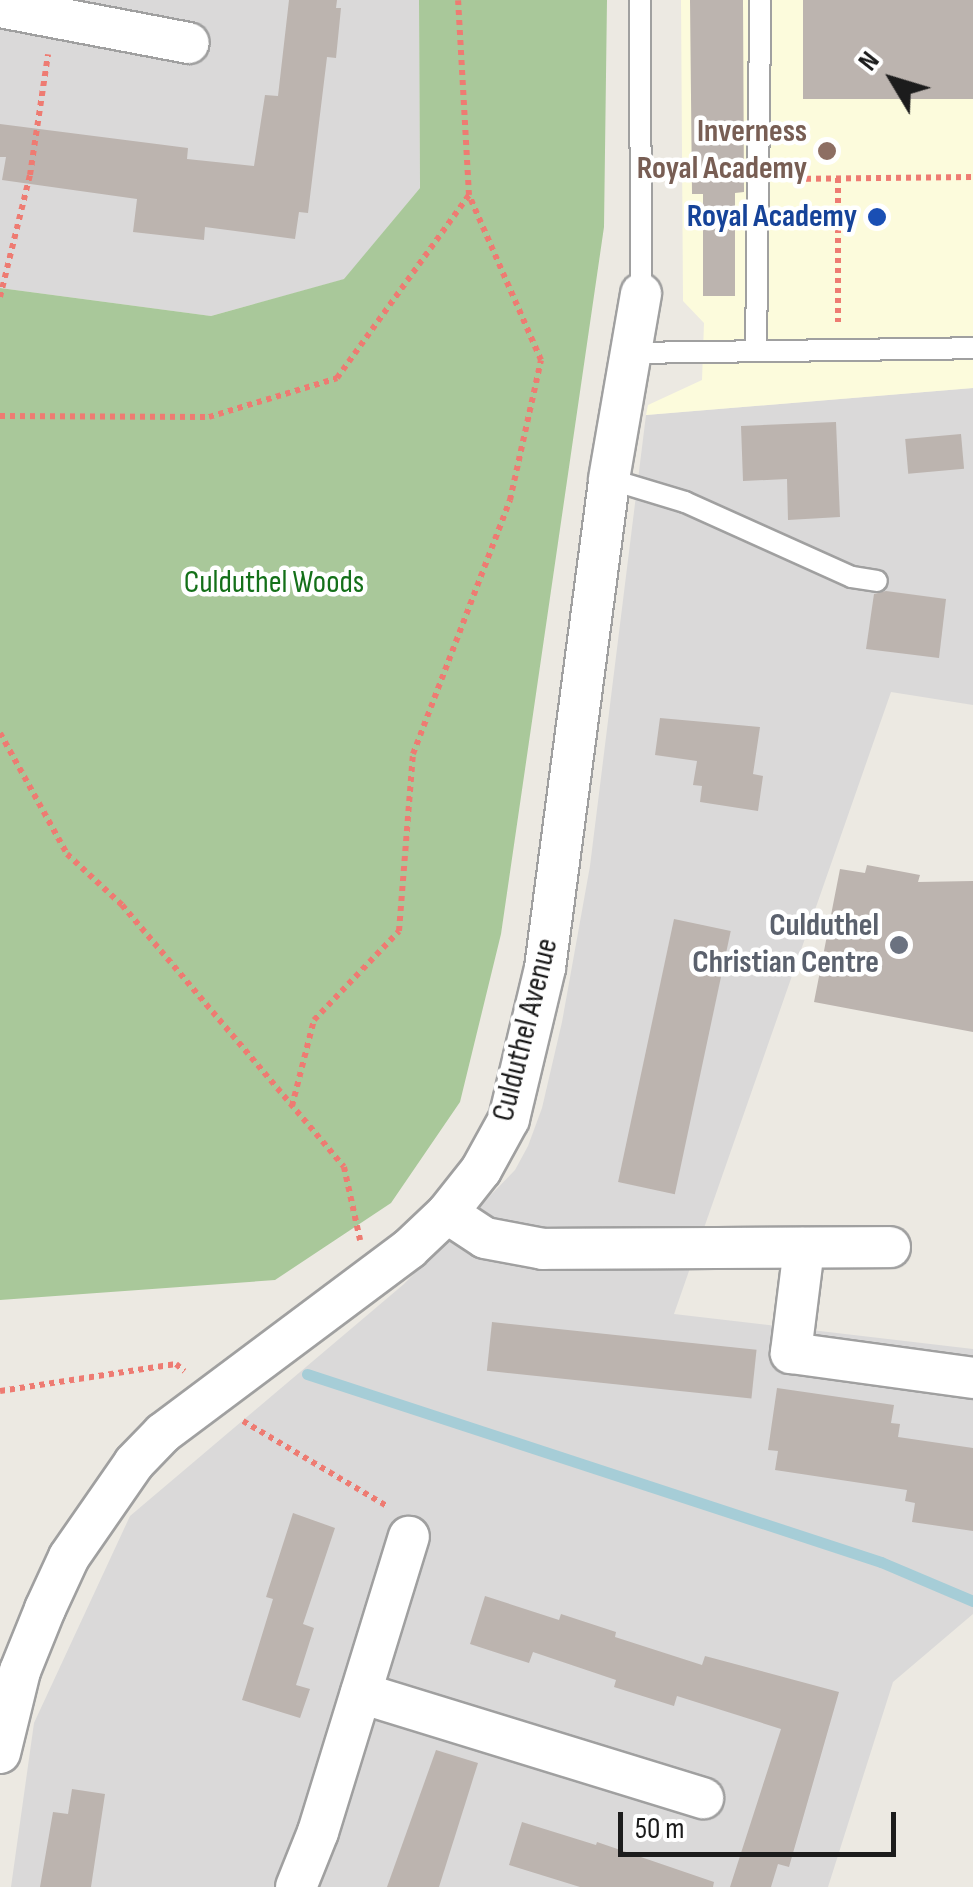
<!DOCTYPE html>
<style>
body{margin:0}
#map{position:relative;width:973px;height:1887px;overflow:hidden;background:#ece9e2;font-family:"Sofia Sans Condensed",sans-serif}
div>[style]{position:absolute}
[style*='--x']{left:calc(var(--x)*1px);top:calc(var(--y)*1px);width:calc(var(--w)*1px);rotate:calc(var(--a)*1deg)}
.residential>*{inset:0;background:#dad9d9}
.education>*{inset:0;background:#fcfbdc}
.forest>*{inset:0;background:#a9c89a}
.stream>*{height:11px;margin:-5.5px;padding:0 5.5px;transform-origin:5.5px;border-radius:5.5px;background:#a6cdd7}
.building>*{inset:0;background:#bcb4af;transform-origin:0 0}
.path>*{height:6px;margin-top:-3px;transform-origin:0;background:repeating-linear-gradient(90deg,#ee7b72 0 5px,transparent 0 10px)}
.roads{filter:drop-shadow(2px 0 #a0a0a0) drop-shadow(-2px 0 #a0a0a0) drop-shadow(0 2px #a0a0a0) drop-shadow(0 -2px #a0a0a0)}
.lane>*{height:20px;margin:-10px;padding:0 10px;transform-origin:10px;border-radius:10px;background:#fff}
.street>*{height:40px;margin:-20px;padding:0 20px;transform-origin:20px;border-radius:20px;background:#fff}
.dots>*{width:28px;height:28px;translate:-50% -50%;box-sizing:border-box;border:5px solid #fff;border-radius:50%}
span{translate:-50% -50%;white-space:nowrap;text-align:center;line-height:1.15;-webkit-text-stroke:9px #fff;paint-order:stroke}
.education-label{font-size:32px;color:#785e54;font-weight:700}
.right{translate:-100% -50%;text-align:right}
.transit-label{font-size:32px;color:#164399;font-weight:700}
.park-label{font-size:32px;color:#147019}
.worship-label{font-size:32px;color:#5b616d;font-weight:700}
.street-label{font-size:32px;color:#1c1c1c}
.north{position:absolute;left:843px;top:30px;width:100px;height:100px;-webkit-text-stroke:8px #fff;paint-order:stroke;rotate:308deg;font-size:28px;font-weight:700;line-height:40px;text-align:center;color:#1c1c1c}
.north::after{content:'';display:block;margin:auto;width:35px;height:45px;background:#1c1c1c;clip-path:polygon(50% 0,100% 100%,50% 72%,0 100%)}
.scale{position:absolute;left:618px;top:1812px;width:278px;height:45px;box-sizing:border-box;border:5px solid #1c1c1c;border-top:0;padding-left:12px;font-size:30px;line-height:35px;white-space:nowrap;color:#1c1c1c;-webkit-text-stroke:8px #fff;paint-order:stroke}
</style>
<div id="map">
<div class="residential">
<i style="clip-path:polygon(0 0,419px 0,420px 188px,345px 279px,211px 316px,0 288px)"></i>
<i style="clip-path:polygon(973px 388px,973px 705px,891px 692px,674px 1314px,973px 1349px,973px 1614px,893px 1682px,828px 1887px,11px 1887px,34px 1723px,130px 1516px,404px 1284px,515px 1170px,528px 1146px,542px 1108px,562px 1022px,590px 866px,646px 415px)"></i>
</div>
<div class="education">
<i style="clip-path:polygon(681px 0,973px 0,973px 388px,646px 415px,648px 405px,702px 380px,704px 323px,683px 301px)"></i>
</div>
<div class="forest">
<i style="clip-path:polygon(419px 0,607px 0,604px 227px,501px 934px,460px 1102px,391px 1203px,275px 1280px,0 1300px,0 288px,211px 316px,344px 279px,420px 188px)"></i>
</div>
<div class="stream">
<i style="--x:307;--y:1374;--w:604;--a:18.13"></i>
<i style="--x:881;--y:1562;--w:100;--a:23"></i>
</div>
<div class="building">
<i style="clip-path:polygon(289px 0,337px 0,336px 8px,341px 8px,336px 58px,327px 57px,308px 213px,299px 212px,295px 239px,205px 227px,204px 240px,133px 232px,137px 199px,2px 180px,6px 157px,0 157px,0 124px,188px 148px,187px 159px,254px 166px,265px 95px,278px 96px)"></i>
<i style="clip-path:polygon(690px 0,743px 0,744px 192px,735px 193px,735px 296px,703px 296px,703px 194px,692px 194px)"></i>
<i style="left:803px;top:0;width:170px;height:99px"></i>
<i style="clip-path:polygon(836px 422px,840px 517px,788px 520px,787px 479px,743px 481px,741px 426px)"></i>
<i style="left:961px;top:434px;width:35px;height:56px;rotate:85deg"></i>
<i style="clip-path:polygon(886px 591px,946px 599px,939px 658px,866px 649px,874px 594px)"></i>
<i style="clip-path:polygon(660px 718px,760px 727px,753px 774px,763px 776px,758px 811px,700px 802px,702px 786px,693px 785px,697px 761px,655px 755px)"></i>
<i style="clip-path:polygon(867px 865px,920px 875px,918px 882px,973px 881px,973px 1032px,814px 1002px,840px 869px,865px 873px)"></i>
<i style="left:674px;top:919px;width:58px;height:269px;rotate:12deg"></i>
<i style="left:492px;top:1322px;width:266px;height:49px;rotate:6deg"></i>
<i style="clip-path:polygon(777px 1388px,894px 1405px,891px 1423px,900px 1424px,898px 1437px,973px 1448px,973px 1531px,912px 1522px,915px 1503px,905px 1501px,907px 1490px,775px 1470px,778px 1451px,768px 1450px)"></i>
<i style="clip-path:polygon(293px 1513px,335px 1528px,303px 1624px,314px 1628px,296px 1685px,310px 1689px,300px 1718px,242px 1700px,273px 1599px,266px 1597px)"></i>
<i style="clip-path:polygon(485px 1596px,559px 1620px,561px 1614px,616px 1632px,615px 1637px,702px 1665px,705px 1656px,839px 1692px,789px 1867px,778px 1864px,771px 1887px,730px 1887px,781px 1729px,677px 1696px,674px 1706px,614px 1687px,616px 1680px,533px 1652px,529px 1663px,470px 1644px)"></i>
<i style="clip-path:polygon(436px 1750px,478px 1763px,439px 1887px,387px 1887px)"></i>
<i style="clip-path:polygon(72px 1789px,105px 1794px,91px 1887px,40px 1887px,53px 1812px,68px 1814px)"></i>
<i style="clip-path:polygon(522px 1822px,596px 1845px,597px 1842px,714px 1882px,713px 1887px,580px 1887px,509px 1865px)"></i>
</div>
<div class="path">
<i style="--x:838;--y:178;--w:144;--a:90"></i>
<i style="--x:786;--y:179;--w:187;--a:-0.6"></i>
<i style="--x:0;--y:297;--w:126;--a:-76.2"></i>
<i style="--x:30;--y:175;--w:122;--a:-81.5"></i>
<i style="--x:0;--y:416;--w:209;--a:0.3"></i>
<i style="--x:209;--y:417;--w:134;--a:-16.9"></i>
<i style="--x:337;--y:378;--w:226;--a:-54.2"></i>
<i style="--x:0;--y:733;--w:138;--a:61"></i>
<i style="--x:67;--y:854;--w:75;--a:42.8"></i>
<i style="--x:122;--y:905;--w:343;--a:49.7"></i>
<i style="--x:344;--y:1167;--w:75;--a:77.6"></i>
<i style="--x:292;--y:1106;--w:89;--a:-75.7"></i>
<i style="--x:314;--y:1020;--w:123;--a:-46.3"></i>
<i style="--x:399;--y:931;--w:178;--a:-85.5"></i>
<i style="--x:413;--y:754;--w:272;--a:-69.1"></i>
<i style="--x:510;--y:500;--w:143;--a:-77.5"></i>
<i style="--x:541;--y:360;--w:180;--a:-113.6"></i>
<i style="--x:469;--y:195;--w:195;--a:-93.2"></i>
<i style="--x:0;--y:1391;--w:178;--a:-8.7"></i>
<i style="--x:176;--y:1364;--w:11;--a:41"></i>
<i style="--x:243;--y:1421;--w:167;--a:30.6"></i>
</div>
<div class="roads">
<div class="lane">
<i style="--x:640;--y:0;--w:294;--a:89.8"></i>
<i style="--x:756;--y:351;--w:351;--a:-89.3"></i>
<i style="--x:630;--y:353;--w:343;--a:-0.8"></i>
<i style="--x:609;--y:479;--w:79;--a:16.8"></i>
<i style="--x:685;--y:502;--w:183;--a:24.2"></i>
<i style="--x:852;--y:577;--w:25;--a:9"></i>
</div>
<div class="street">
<i style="--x:0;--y:7;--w:192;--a:10.8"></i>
<i style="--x:447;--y:1213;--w:45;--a:33.3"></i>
<i style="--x:485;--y:1238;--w:59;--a:10.7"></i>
<i style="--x:543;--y:1249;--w:347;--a:-0.3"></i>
<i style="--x:804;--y:1248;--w:106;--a:97.1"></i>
<i style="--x:791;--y:1353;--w:184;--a:7.8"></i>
<i style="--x:361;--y:1693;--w:358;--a:17.1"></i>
<i style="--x:0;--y:1753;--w:84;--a:-76.3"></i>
<i style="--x:20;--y:1671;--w:67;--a:-68"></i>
<i style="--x:45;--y:1609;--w:57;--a:-65.2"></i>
<i style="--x:69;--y:1557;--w:114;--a:-55.3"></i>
<i style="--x:134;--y:1463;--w:42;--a:-46"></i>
<i style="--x:163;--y:1433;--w:307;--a:-36.8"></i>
<i style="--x:409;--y:1249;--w:52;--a:-43.5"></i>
<i style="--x:447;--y:1213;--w:55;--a:-51.7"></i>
<i style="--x:481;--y:1170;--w:58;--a:-61.2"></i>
<i style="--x:509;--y:1119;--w:155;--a:-76.6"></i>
<i style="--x:545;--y:968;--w:493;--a:-82.5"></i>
<i style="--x:609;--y:479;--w:188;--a:-80.2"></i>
<i style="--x:296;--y:1887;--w:59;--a:-68.2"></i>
<i style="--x:318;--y:1832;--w:309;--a:-72.9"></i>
</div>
</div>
<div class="dots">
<i style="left:827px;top:151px;background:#8d6e63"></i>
<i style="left:877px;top:217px;background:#1a4fb4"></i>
<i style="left:899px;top:945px;background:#6b7280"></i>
</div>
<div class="education-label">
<span class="right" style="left:807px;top:151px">Inverness<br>Royal Academy</span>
</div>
<div class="transit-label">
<span class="right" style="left:857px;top:217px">Royal Academy</span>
</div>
<div class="park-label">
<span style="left:274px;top:583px">Culduthel Woods</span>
</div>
<div class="worship-label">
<span class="right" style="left:879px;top:945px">Culduthel<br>Christian Centre</span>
</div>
<div class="street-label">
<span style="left:526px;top:1030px;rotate:-76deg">Culduthel Avenue</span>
</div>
<div class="north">N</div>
<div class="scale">50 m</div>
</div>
